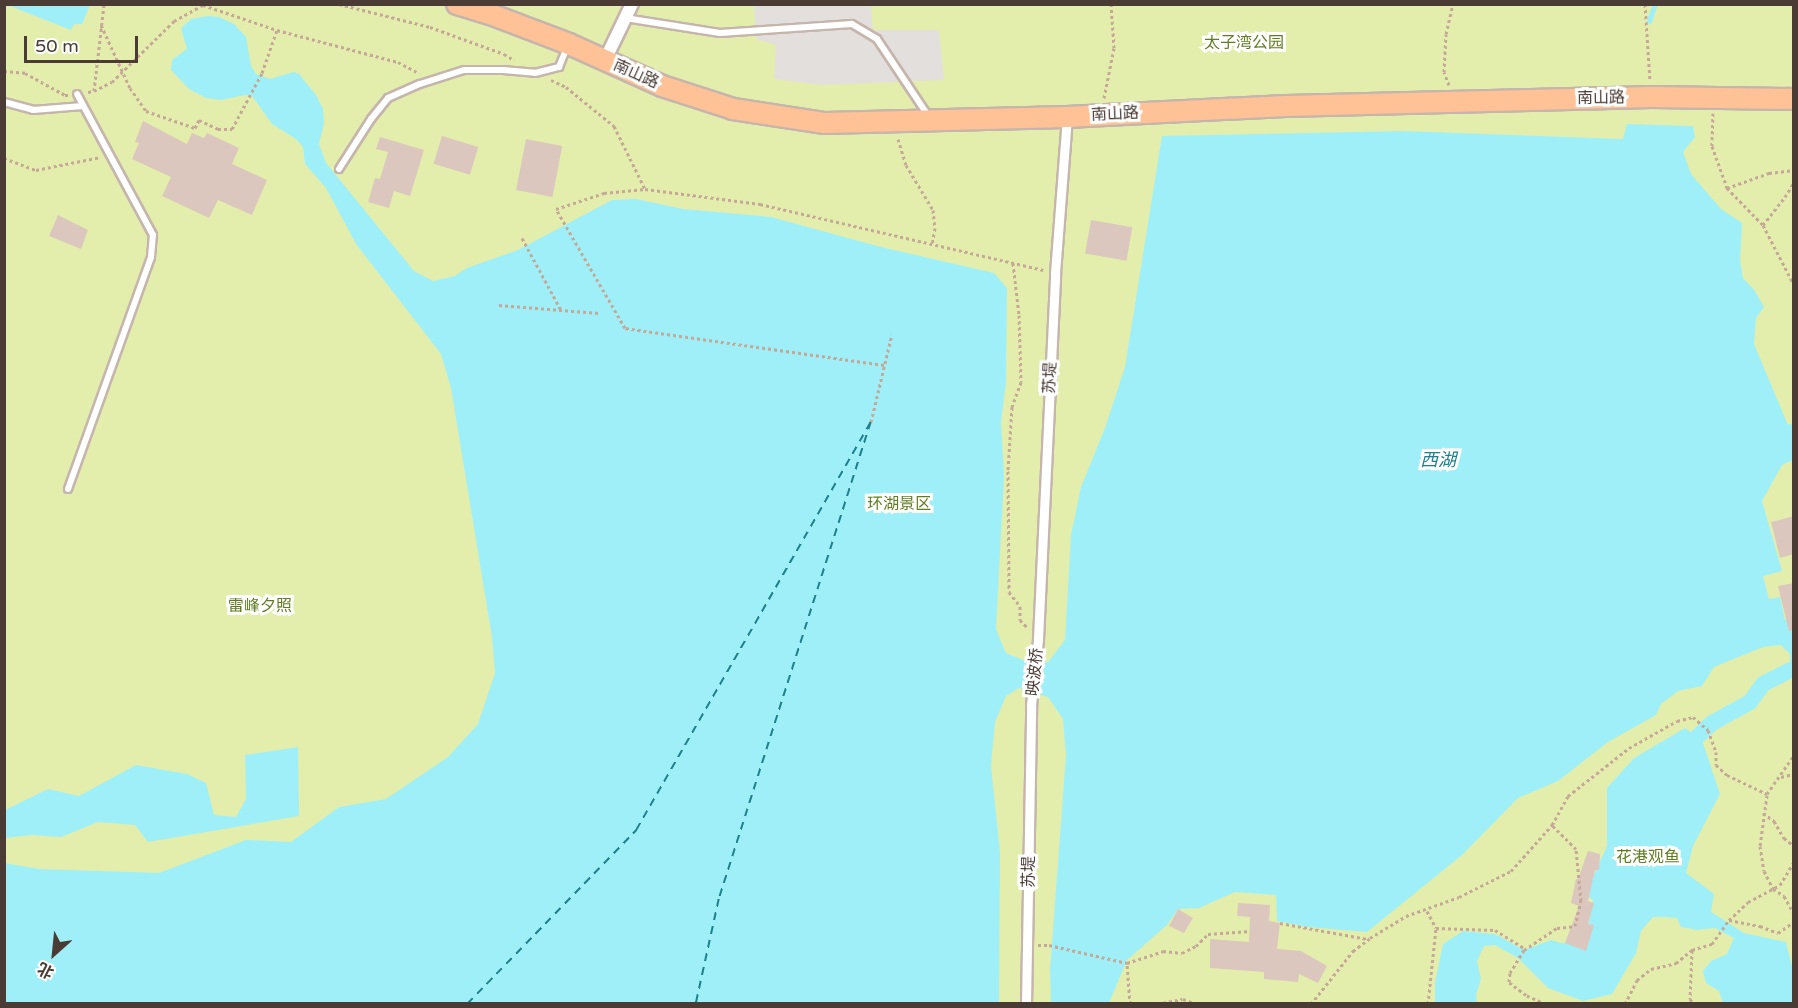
<!DOCTYPE html>
<meta charset="utf-8">
<style>
body{margin:0}
#map{position:relative;width:1798px;height:1008px;overflow:hidden;background:#f5ede7;font-family:"Varela Round","Noto Sans SC",sans-serif}
div>[style]{position:absolute}
[style*='--x']{left:calc(var(--x)*1px);top:calc(var(--y)*1px);width:calc(var(--w)*1px);rotate:calc(var(--a)*1deg)}
.green>*{inset:0;background:#e4eeac;transform-origin:0 0}
.parking>*{inset:0;background:#e3dfdd}
.water>*{inset:0;background:#9eeff8}
.stream>*{height:4.5px;margin:-2.25px;padding:0 2.25px;transform-origin:2.25px;border-radius:2.25px;background:#9eeff8}
.canal>*{height:16px;margin:-8px;padding:0 8px;transform-origin:8px;border-radius:8px;background:#9eeff8}
.ferry>*{height:1.5px;margin-top:-0.75px;transform-origin:0;background:repeating-linear-gradient(90deg,#1d808d 0 8px,transparent 0 14px)}
.building>*{inset:0;background:#dbc7be;transform-origin:0 0}
.path>*{height:3px;margin-top:-1.5px;transform-origin:0;background:repeating-linear-gradient(90deg,#c6a898 0 3px,transparent 0 6px)}
.roads{filter:drop-shadow(2px 0 #c5b5ac) drop-shadow(-2px 0 #c5b5ac) drop-shadow(0 2px #c5b5ac) drop-shadow(0 -2px #c5b5ac)}
.service>*{height:6px;margin:-3px;padding:0 3px;transform-origin:3px;border-radius:3px;background:#fff}
.pedestrian>*{height:9px;margin:-4.5px;padding:0 4.5px;transform-origin:4.5px;border-radius:4.5px;background:#fff}
.minor>*{height:12px;margin:-6px;padding:0 6px;transform-origin:6px;border-radius:6px;background:#fff}
.primary>*{height:20px;margin:-10px;padding:0 10px;transform-origin:10px;border-radius:10px;background:#ffc297}
span{translate:-50% -50%;white-space:nowrap;text-align:center;line-height:1.15;-webkit-text-stroke:6px #fff;paint-order:stroke}
.park-label{font-size:16px;color:#5f7d20}
.street-label{font-size:16px;color:#4a3c35}
.water-label{font-size:18px;color:#1d808d;font-style:italic}
.frame{position:absolute;inset:0;border:6px solid #4a3c35;pointer-events:none}
.north{position:absolute;left:24px;top:924px;width:60px;height:60px;-webkit-text-stroke:4px #fff;paint-order:stroke;rotate:207deg;font-size:16px;font-weight:700;line-height:24px;text-align:center;color:#4a3c35}
.north::after{content:'';display:block;margin:auto;width:21px;height:27px;background:#4a3c35;clip-path:polygon(50% 0,100% 100%,50% 72%,0 100%)}
.scale{position:absolute;left:24px;top:36px;width:114px;height:27px;box-sizing:border-box;border:3px solid #4a3c35;border-top:0;padding-left:8px;font-size:18px;line-height:21px;white-space:nowrap;color:#4a3c35;-webkit-text-stroke:4px #fff;paint-order:stroke}
</style>
<div id="map">
<div class="green">
<i style="left:5px;top:5px;width:1788px;height:999px"></i>
</div>
<div class="parking">
<i style="clip-path:polygon(754px 5px,871px 5px,873px 30px,939px 30px,944px 80px,822px 85px,774px 79px,776px 45px,756px 39px)"></i>
</div>
<div class="water">
<i style="clip-path:polygon(5px 4px,90px 4px,90px 5px,82px 24px,74px 24px,71px 30px)"></i>
<i style="clip-path:polygon(208px 16px,219px 17px,234px 24px,246px 37px,251px 66px,256px 74px,270px 79px,294px 72px,299px 74px,316px 95px,323px 109px,324px 123px,319px 144px,326px 163px,414px 271px,433px 281px,455px 276px,467px 268px,518px 250px,612px 200px,636px 199px,683px 209px,771px 217px,881px 247px,994px 273px,1007px 288px,1006px 382px,1001px 422px,1004px 477px,996px 629px,1006px 653px,1023px 660px,1048px 662px,1065px 640px,1071px 535px,1081px 487px,1105px 428px,1125px 367px,1162px 136px,1402px 131px,1623px 139px,1627px 124px,1693px 126px,1695px 137px,1683px 152px,1691px 174px,1721px 209px,1742px 223px,1740px 261px,1743px 278px,1755px 291px,1764px 307px,1756px 318px,1754px 344px,1788px 425px,1793px 423px,1793px 460px,1782px 465px,1762px 501px,1782px 571px,1763px 576px,1769px 599px,1780px 597px,1785px 620px,1793px 619px,1793px 673px,1790px 670px,1790px 654px,1781px 645px,1763px 647px,1714px 667px,1702px 686px,1678px 691px,1661px 704px,1656px 715px,1608px 742px,1558px 781px,1518px 798px,1462px 855px,1367px 932px,1308px 927px,1277px 921px,1276px 895px,1235px 892px,1199px 908px,1178px 909px,1167px 925px,1127px 960px,1109px 1003px,1051px 1003px,1050px 970px,1066px 755px,1063px 719px,1048px 697px,1019px 688px,1006px 696px,995px 722px,991px 766px,1000px 852px,999px 1003px,5px 1003px,4px 863px,40px 869px,159px 873px,246px 840px,291px 842px,339px 807px,386px 799px,448px 757px,478px 724px,495px 673px,492px 637px,451px 388px,441px 354px,356px 244px,326px 188px,305px 164px,303px 147px,296px 139px,272px 124px,252px 96px,245px 95px,221px 100px,206px 98px,189px 89px,171px 70px,172px 60px,187px 49px,181px 28px,191px 19px)"></i>
<i style="clip-path:polygon(1685px 728px,1702px 740px,1720px 794px,1693px 846px,1686px 873px,1714px 894px,1711px 912px,1744px 933px,1786px 942px,1793px 971px,1792px 1003px,1723px 1003px,1719px 991px,1706px 983px,1703px 971px,1711px 961px,1727px 954px,1734px 938px,1715px 928px,1697px 930px,1681px 927px,1677px 918px,1664px 917px,1653px 917px,1641px 931px,1636px 953px,1612px 994px,1583px 1001px,1548px 988px,1518px 958px,1495px 945px,1484px 946px,1477px 961px,1481px 979px,1476px 995px,1477px 1003px,1435px 1004px,1435px 983px,1443px 944px,1463px 931px,1495px 934px,1524px 950px,1551px 940px,1561px 943px,1585px 944px,1593px 900px,1585px 894px,1607px 846px,1607px 788px,1634px 758px)"></i>
<i style="clip-path:polygon(298px 747px,299px 816px,148px 842px,135px 825px,98px 822px,61px 837px,31px 835px,5px 838px,5px 810px,48px 789px,79px 796px,136px 765px,187px 774px,206px 783px,214px 815px,236px 817px,246px 799px,245px 755px)"></i>
</div>
<div class="stream">
<i style="--x:1649;--y:21;--w:18;--a:-71"></i>
</div>
<div class="canal">
<i style="--x:1697;--y:737;--w:21;--a:-43"></i>
<i style="--x:1712;--y:723;--w:43;--a:-28.9"></i>
<i style="--x:1750;--y:702;--w:22;--a:-54"></i>
<i style="--x:1763;--y:684;--w:30;--a:-27"></i>
</div>
<div class="ferry">
<i style="--x:467;--y:1004;--w:243;--a:-45.8"></i>
<i style="--x:636;--y:830;--w:471;--a:-60.1"></i>
<i style="--x:871;--y:422;--w:501;--a:107.67"></i>
<i style="--x:719;--y:899;--w:107;--a:102.4"></i>
</div>
<div class="building">
<i style="clip-path:polygon(143px 121px,187px 144px,192px 133px,204px 138px,207px 133px,239px 148px,232px 164px,267px 180px,252px 215px,218px 200px,209px 218px,162px 196px,171px 177px,132px 159px,139px 143px,135px 142px)"></i>
<i style="left:442px;top:136px;width:38px;height:29px;rotate:17deg"></i>
<i style="clip-path:polygon(380px 137px,424px 150px,410px 196px,394px 191px,389px 208px,368px 202px,375px 178px,380px 179px,388px 152px,376px 149px)"></i>
<i style="left:526px;top:139px;width:37px;height:52px;rotate:11deg"></i>
<i style="clip-path:polygon(58px 215px,88px 230px,81px 249px,49px 236px)"></i>
<i style="left:1091px;top:220px;width:42px;height:34px;rotate:10deg"></i>
<i style="clip-path:polygon(1794px 516px,1794px 554px,1780px 558px,1771px 522px)"></i>
<i style="clip-path:polygon(1794px 583px,1794px 630px,1789px 631px,1778px 586px)"></i>
<i style="clip-path:polygon(1588px 851px,1600px 854px,1599px 870px,1595px 870px,1588px 901px,1594px 903px,1588px 924px,1594px 925px,1586px 951px,1565px 943px,1579px 906px,1571px 903px,1576px 879px,1578px 879px)"></i>
<i style="clip-path:polygon(1238px 903px,1270px 905px,1269px 921px,1280px 923px,1277px 949px,1301px 951px,1327px 966px,1318px 983px,1299px 974px,1298px 982px,1264px 979px,1264px 972px,1210px 968px,1210px 939px,1249px 942px,1250px 917px,1237px 916px)"></i>
<i style="clip-path:polygon(1178px 909px,1193px 918px,1184px 933px,1169px 926px)"></i>
</div>
<div class="path">
<i style="--x:339;--y:4;--w:94;--a:14.2"></i>
<i style="--x:430;--y:27;--w:79;--a:20"></i>
<i style="--x:504;--y:54;--w:12;--a:31"></i>
<i style="--x:1645;--y:4;--w:77;--a:86.3"></i>
<i style="--x:101;--y:25;--w:69;--a:65.3"></i>
<i style="--x:130;--y:88;--w:28;--a:55"></i>
<i style="--x:146;--y:111;--w:52;--a:19.1"></i>
<i style="--x:195;--y:128;--w:9;--a:-63"></i>
<i style="--x:199;--y:120;--w:21;--a:25"></i>
<i style="--x:218;--y:129;--w:14;--a:0"></i>
<i style="--x:232;--y:129;--w:64;--a:-61.8"></i>
<i style="--x:262;--y:73;--w:46;--a:-70.8"></i>
<i style="--x:4;--y:71;--w:21;--a:5"></i>
<i style="--x:25;--y:73;--w:46;--a:28.8"></i>
<i style="--x:65;--y:95;--w:4;--a:0"></i>
<i style="--x:551;--y:80;--w:17;--a:25"></i>
<i style="--x:566;--y:87;--w:62;--a:39.1"></i>
<i style="--x:614;--y:126;--w:70;--a:63.8"></i>
<i style="--x:1449;--y:85;--w:14;--a:-111"></i>
<i style="--x:1444;--y:72;--w:38;--a:-87"></i>
<i style="--x:1446;--y:34;--w:31;--a:-77"></i>
<i style="--x:94;--y:91;--w:20;--a:-27"></i>
<i style="--x:112;--y:82;--w:87;--a:-44.5"></i>
<i style="--x:174;--y:21;--w:33;--a:-29"></i>
<i style="--x:203;--y:5;--w:78;--a:18.7"></i>
<i style="--x:277;--y:30;--w:125;--a:14.8"></i>
<i style="--x:398;--y:62;--w:24;--a:28"></i>
<i style="--x:88;--y:92;--w:6;--a:-9"></i>
<i style="--x:94;--y:91;--w:88;--a:-83.4"></i>
<i style="--x:1104;--y:98;--w:51;--a:-78.7"></i>
<i style="--x:1114;--y:48;--w:44;--a:-93.9"></i>
<i style="--x:1713;--y:113;--w:33;--a:92"></i>
<i style="--x:1712;--y:146;--w:45;--a:70.3"></i>
<i style="--x:1727;--y:188;--w:52;--a:45.8"></i>
<i style="--x:1763;--y:225;--w:36;--a:-52"></i>
<i style="--x:1785;--y:197;--w:17;--a:-59"></i>
<i style="--x:898;--y:139;--w:27;--a:73"></i>
<i style="--x:906;--y:165;--w:52;--a:59"></i>
<i style="--x:933;--y:210;--w:18;--a:84"></i>
<i style="--x:935;--y:228;--w:17;--a:100"></i>
<i style="--x:4;--y:158;--w:34;--a:21"></i>
<i style="--x:36;--y:170;--w:66;--a:-11.3"></i>
<i style="--x:1727;--y:188;--w:45;--a:-19.7"></i>
<i style="--x:1769;--y:173;--w:25;--a:-7"></i>
<i style="--x:1763;--y:225;--w:68;--a:62.7"></i>
<i style="--x:522;--y:238;--w:82;--a:61.6"></i>
<i style="--x:1013;--y:263;--w:52;--a:83.4"></i>
<i style="--x:1019;--y:315;--w:67;--a:88.3"></i>
<i style="--x:1021;--y:382;--w:27;--a:110"></i>
<i style="--x:1012;--y:407;--w:64;--a:93.6"></i>
<i style="--x:1008;--y:471;--w:121;--a:89.5"></i>
<i style="--x:1009;--y:592;--w:18;--a:52"></i>
<i style="--x:1020;--y:606;--w:14;--a:90"></i>
<i style="--x:1020;--y:620;--w:10;--a:45"></i>
<i style="--x:499;--y:305;--w:100;--a:4.6"></i>
<i style="--x:884;--y:365;--w:262;--a:-171.9"></i>
<i style="--x:625;--y:328;--w:138;--a:-120.1"></i>
<i style="--x:556;--y:209;--w:51;--a:-18.4"></i>
<i style="--x:604;--y:193;--w:41;--a:-5.6"></i>
<i style="--x:645;--y:189;--w:116;--a:7.4"></i>
<i style="--x:760;--y:204;--w:291;--a:13.1"></i>
<i style="--x:871;--y:422;--w:90;--a:-76.6"></i>
<i style="--x:1781;--y:777;--w:13;--a:-13"></i>
<i style="--x:1767;--y:795;--w:51;--a:97.8"></i>
<i style="--x:1760;--y:846;--w:25;--a:81"></i>
<i style="--x:1764;--y:871;--w:20;--a:63"></i>
<i style="--x:1773;--y:889;--w:13;--a:32"></i>
<i style="--x:1784;--y:896;--w:21;--a:61"></i>
<i style="--x:1763;--y:813;--w:14;--a:36"></i>
<i style="--x:1774;--y:821;--w:20;--a:60"></i>
<i style="--x:1784;--y:838;--w:13;--a:39"></i>
<i style="--x:1427;--y:911;--w:19;--a:62"></i>
<i style="--x:1436;--y:928;--w:59;--a:1.9"></i>
<i style="--x:1495;--y:930;--w:36;--a:32"></i>
<i style="--x:1729;--y:920;--w:26;--a:-43"></i>
<i style="--x:1748;--y:902;--w:36;--a:-28"></i>
<i style="--x:1780;--y:885;--w:27;--a:-59"></i>
<i style="--x:1280;--y:923;--w:89;--a:10.3"></i>
<i style="--x:1038;--y:945;--w:11;--a:0"></i>
<i style="--x:1049;--y:945;--w:80;--a:13"></i>
<i style="--x:1692;--y:950;--w:49;--a:92.3"></i>
<i style="--x:1690;--y:999;--w:6;--a:51"></i>
<i style="--x:1130;--y:1004;--w:41;--a:-94.2"></i>
<i style="--x:1127;--y:963;--w:38;--a:-18"></i>
<i style="--x:1163;--y:951;--w:19;--a:6"></i>
<i style="--x:1182;--y:953;--w:16;--a:-27"></i>
<i style="--x:1196;--y:946;--w:17;--a:-45"></i>
<i style="--x:1208;--y:934;--w:42;--a:-4.1"></i>
<i style="--x:1157;--y:1004;--w:26;--a:-11"></i>
<i style="--x:1183;--y:999;--w:14;--a:21"></i>
<i style="--x:1311;--y:1004;--w:68;--a:-51.6"></i>
<i style="--x:1353;--y:951;--w:21;--a:-37"></i>
<i style="--x:1370;--y:938;--w:42;--a:-31.4"></i>
<i style="--x:1406;--y:916;--w:56;--a:-19.7"></i>
<i style="--x:1459;--y:897;--w:58;--a:-26.6"></i>
<i style="--x:1511;--y:871;--w:62;--a:-48.3"></i>
<i style="--x:1428;--y:1004;--w:76;--a:-84"></i>
<i style="--x:1546;--y:1004;--w:22;--a:-156"></i>
<i style="--x:1526;--y:995;--w:21;--a:-143"></i>
<i style="--x:1509;--y:982;--w:9;--a:-84"></i>
<i style="--x:1510;--y:973;--w:27;--a:-59"></i>
<i style="--x:1524;--y:950;--w:40;--a:-34"></i>
<i style="--x:1557;--y:928;--w:18;--a:-6"></i>
<i style="--x:1575;--y:926;--w:26;--a:-77"></i>
<i style="--x:1581;--y:901;--w:52;--a:-95.5"></i>
<i style="--x:1576;--y:849;--w:34;--a:-135"></i>
<i style="--x:1552;--y:825;--w:33;--a:-61"></i>
<i style="--x:1568;--y:796;--w:78;--a:-38.2"></i>
<i style="--x:1629;--y:748;--w:55;--a:-29.4"></i>
<i style="--x:1677;--y:721;--w:16;--a:-14"></i>
<i style="--x:1693;--y:717;--w:20;--a:41"></i>
<i style="--x:1708;--y:730;--w:23;--a:70"></i>
<i style="--x:1716;--y:752;--w:13;--a:90"></i>
<i style="--x:1716;--y:765;--w:15;--a:42"></i>
<i style="--x:1727;--y:775;--w:44;--a:25.4"></i>
<i style="--x:1767;--y:794;--w:47;--a:-55.3"></i>
<i style="--x:1625;--y:1004;--w:27;--a:-63"></i>
<i style="--x:1637;--y:980;--w:18;--a:-38"></i>
<i style="--x:1651;--y:969;--w:26;--a:-13"></i>
<i style="--x:1676;--y:963;--w:21;--a:-39"></i>
<i style="--x:1692;--y:950;--w:21;--a:-17"></i>
<i style="--x:1712;--y:944;--w:29;--a:-55"></i>
<i style="--x:1729;--y:920;--w:32;--a:11"></i>
<i style="--x:1760;--y:926;--w:19;--a:21"></i>
<i style="--x:1778;--y:933;--w:19;--a:-35"></i>
</div>
<div class="roads">
<div class="service">
<i style="--x:625;--y:18;--w:96;--a:9"></i>
<i style="--x:720;--y:33;--w:132;--a:-3.9"></i>
<i style="--x:852;--y:24;--w:29;--a:31"></i>
<i style="--x:877;--y:39;--w:87;--a:56.3"></i>
<i style="--x:925;--y:111;--w:6;--a:72"></i>
<i style="--x:4;--y:102;--w:30;--a:15"></i>
<i style="--x:33;--y:110;--w:50;--a:-4.6"></i>
<i style="--x:339;--y:169;--w:59;--a:-57.4"></i>
<i style="--x:371;--y:119;--w:27;--a:-51"></i>
<i style="--x:388;--y:98;--w:35;--a:-24"></i>
<i style="--x:420;--y:84;--w:46;--a:-17.7"></i>
<i style="--x:464;--y:70;--w:39;--a:0"></i>
<i style="--x:503;--y:70;--w:32;--a:5"></i>
<i style="--x:535;--y:73;--w:25;--a:-14"></i>
<i style="--x:559;--y:67;--w:22;--a:-68"></i>
<i style="--x:68;--y:489;--w:246;--a:-70.3"></i>
<i style="--x:151;--y:257;--w:22;--a:-85"></i>
<i style="--x:153;--y:235;--w:160;--a:-118.3"></i>
</div>
<div class="pedestrian">
<i style="--x:1026;--y:1004;--w:299;--a:-89"></i>
<i style="--x:1031;--y:705;--w:66;--a:-83.9"></i>
<i style="--x:1038;--y:639;--w:366;--a:-87.3"></i>
<i style="--x:1055;--y:273;--w:156;--a:-85.6"></i>
</div>
<div class="minor">
<i style="--x:605;--y:60;--w:62;--a:-64.3"></i>
</div>
<div class="primary">
<i style="--x:457;--y:4;--w:34;--a:17"></i>
<i style="--x:490;--y:14;--w:85;--a:20.8"></i>
<i style="--x:569;--y:44;--w:102;--a:24.3"></i>
<i style="--x:662;--y:86;--w:75;--a:17.9"></i>
<i style="--x:733;--y:109;--w:93;--a:8.7"></i>
<i style="--x:825;--y:123;--w:242;--a:-1.4"></i>
<i style="--x:1067;--y:117;--w:219;--a:-2.9"></i>
<i style="--x:1286;--y:106;--w:366;--a:-1.4"></i>
<i style="--x:1652;--y:97;--w:142;--a:0.8"></i>
</div>
</div>
<div class="park-label">
<span style="left:1244px;top:43px">太子湾公园</span>
<span style="left:899px;top:504px">环湖景区</span>
<span style="left:260px;top:606px">雷峰夕照</span>
<span style="left:1648px;top:857px">花港观鱼</span>
</div>
<div class="street-label">
<span style="left:636px;top:74px;rotate:24deg">南山路</span>
<span style="left:1601px;top:98px;rotate:-1deg">南山路</span>
<span style="left:1115px;top:114px;rotate:-3deg">南山路</span>
<span style="left:1050px;top:378px;rotate:-87deg">苏堤</span>
<span style="left:1035px;top:672px;rotate:-84deg">映波桥</span>
<span style="left:1029px;top:872px;rotate:-89deg">苏堤</span>
</div>
<div class="water-label">
<span style="left:1438px;top:460px">西湖</span>
</div>
<div class="frame"></div>
<div class="north">北</div>
<div class="scale">50 m</div>
</div>
